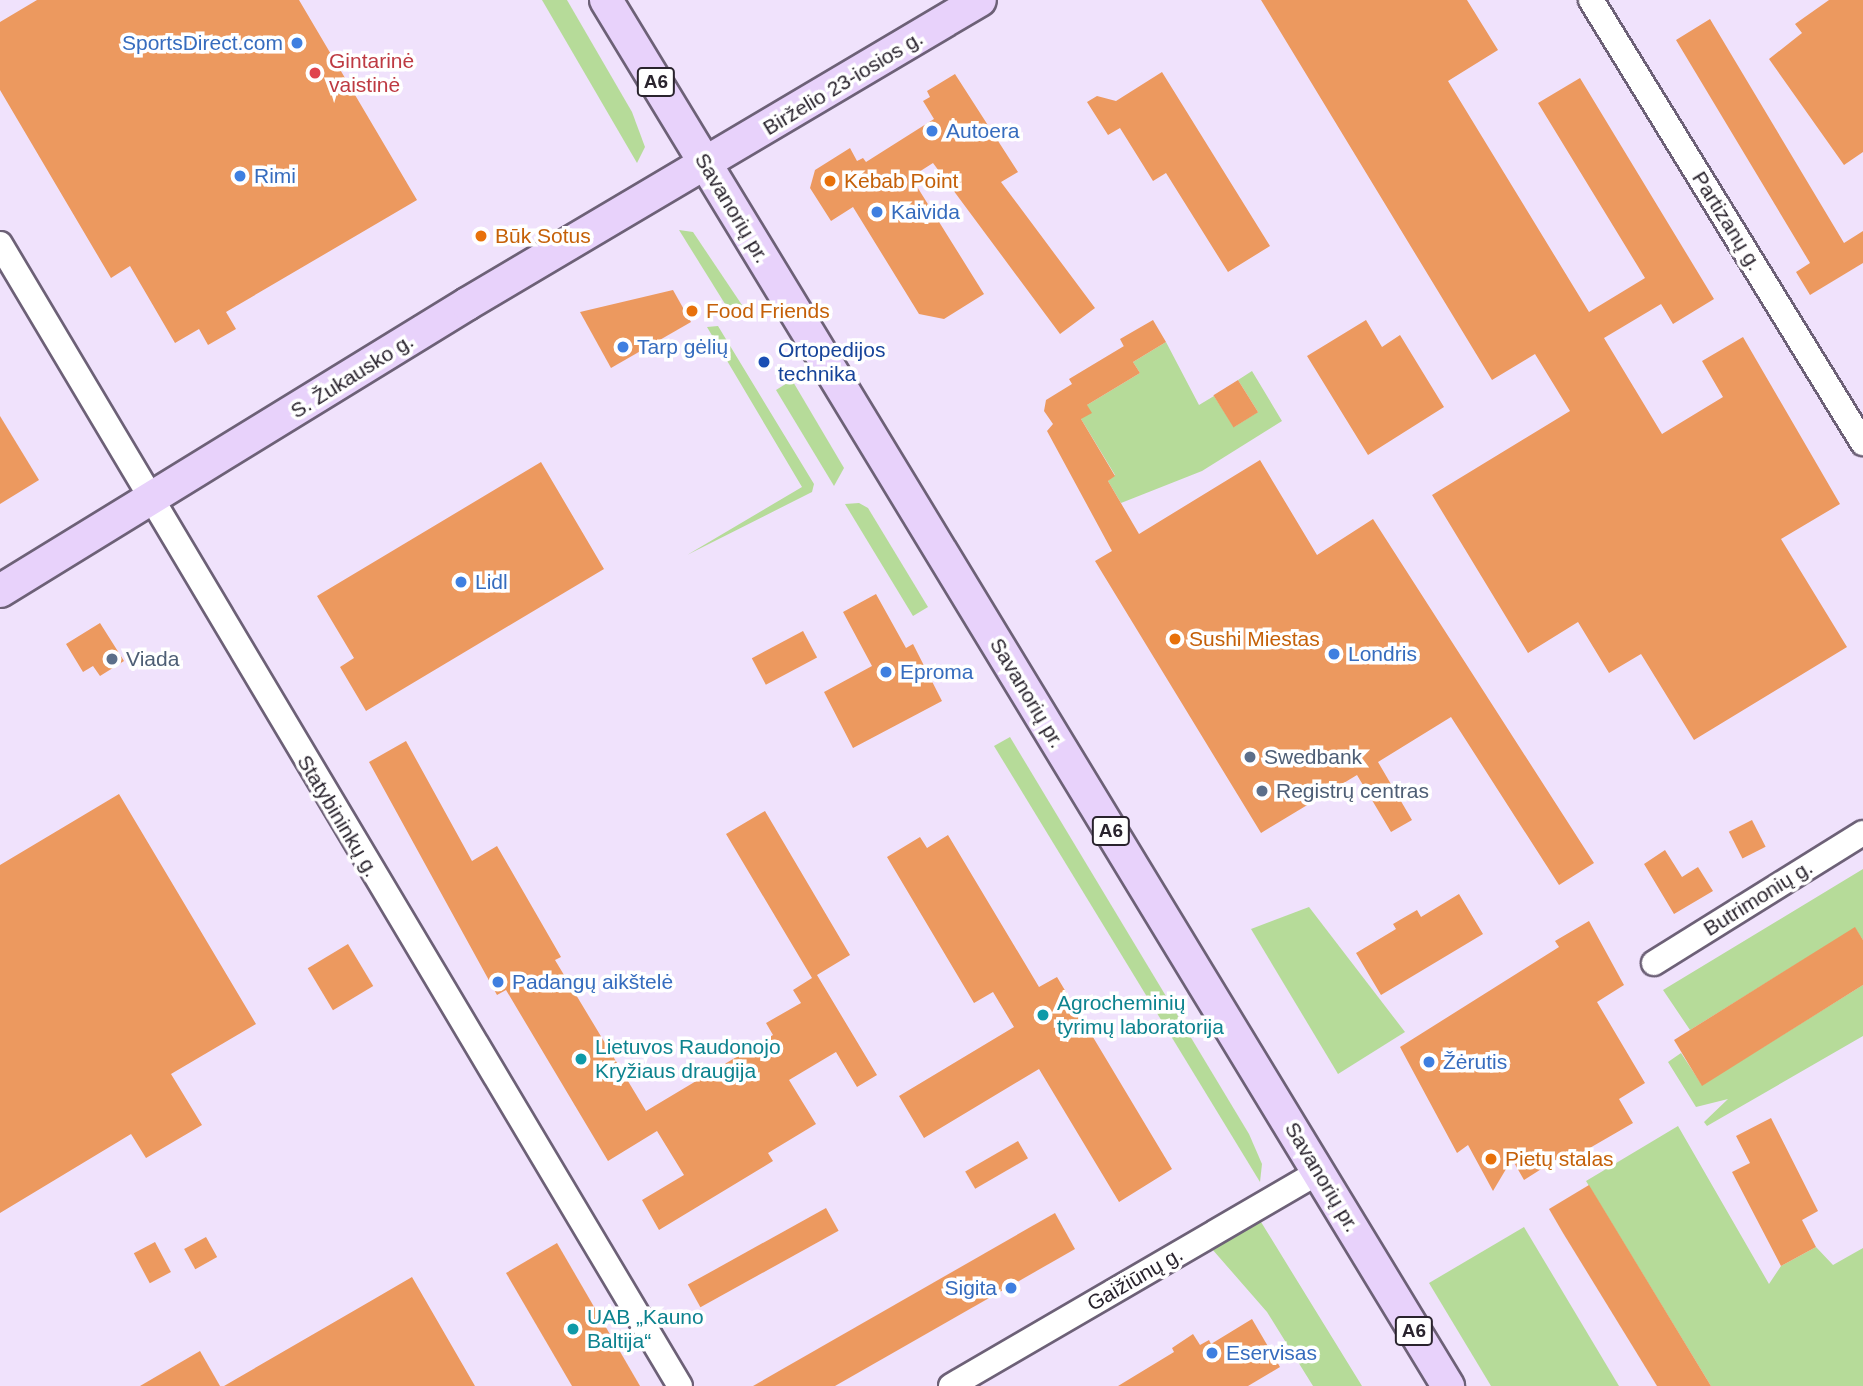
<!DOCTYPE html>
<meta charset="utf-8">
<style>
body{margin:0}
#map{position:relative;width:1863px;height:1386px;overflow:hidden;background:#f0e2fc;font-family:Helvetica,sans-serif}
div>[style]{position:absolute}
[style*='--x']{left:calc(var(--x)*1px);top:calc(var(--y)*1px);width:calc(var(--w)*1px);rotate:calc(var(--a)*1deg)}
.green>*{inset:0;background:#b6db99}
.building>*{inset:0;background:#ec995f;transform-origin:0 0}
.roads{filter:drop-shadow(2px 0 #6d6177) drop-shadow(-2px 0 #6d6177) drop-shadow(0 2px #6d6177) drop-shadow(0 -2px #6d6177)}
.minor>*{height:24px;margin:-12px;padding:0 12px;transform-origin:12px;border-radius:12px;background:#fff}
.major>*{height:32px;margin:-16px;padding:0 16px;transform-origin:16px;border-radius:16px;background:#e8d2fb}
.dots>*{width:19px;height:19px;translate:-50% -50%;box-sizing:border-box;border:4px solid #fff;border-radius:50%}
span{translate:-50% -50%;white-space:nowrap;text-align:center;line-height:1.15;-webkit-text-stroke:7px #fff;paint-order:stroke}
.shield-label span{padding:2px 5px;background:#fff;border:2px solid;border-radius:5px;-webkit-text-stroke-width:0}
.shield-label{font-size:19px;color:#29232d;font-weight:700}
.shop-label{font-size:21px;color:#366cbe}
.right{translate:-100% -50%;text-align:right}
.left{translate:0 -50%;text-align:left}
.health-label{font-size:21px;color:#be3a42}
.street-label{font-size:21px;color:#29232d}
.food-label{font-size:21px;color:#c56008}
.transit-label{font-size:21px;color:#164399}
.service-label{font-size:21px;color:#4e5e75}
.culture-label{font-size:21px;color:#0d838f}
</style>
<div id="map">
<div class="green">
<i style="clip-path:polygon(542px 0,567px 0,632px 112px,645px 147px,637px 163px)"></i>
<i style="clip-path:polygon(679px 230px,693px 232px,746px 311px,735px 320px)"></i>
<i style="clip-path:polygon(718px 326px,814px 484px,812px 492px,687px 555px,802px 487px,707px 327px)"></i>
<i style="clip-path:polygon(1166px 342px,1199px 405px,1214px 396px,1234px 427px,1258px 412px,1238px 380px,1252px 371px,1282px 421px,1202px 471px,1121px 503px,1108px 481px,1115px 475px,1081px 419px,1087px 405px,1140px 373px,1133px 362px)"></i>
<i style="clip-path:polygon(792px 380px,844px 468px,834px 486px,776px 390px)"></i>
<i style="clip-path:polygon(859px 503px,868px 508px,928px 607px,913px 616px,845px 504px)"></i>
<i style="clip-path:polygon(1010px 737px,1249px 1134px,1262px 1164px,1260px 1182px,994px 746px)"></i>
<i style="clip-path:polygon(1863px 869px,1863px 940px,1855px 928px,1690px 1030px,1663px 990px)"></i>
<i style="clip-path:polygon(1309px 907px,1405px 1032px,1338px 1074px,1251px 929px)"></i>
<i style="clip-path:polygon(1863px 985px,1863px 1036px,1707px 1126px,1704px 1122px,1728px 1099px,1696px 1107px,1668px 1062px,1681px 1053px,1702px 1085px)"></i>
<i style="clip-path:polygon(1678px 1126px,1769px 1284px,1781px 1266px,1816px 1247px,1833px 1265px,1863px 1248px,1863px 1386px,1711px 1386px,1586px 1181px)"></i>
<i style="clip-path:polygon(1261px 1222px,1362px 1386px,1313px 1386px,1267px 1312px,1212px 1249px)"></i>
<i style="clip-path:polygon(1524px 1227px,1619px 1386px,1491px 1386px,1429px 1283px)"></i>
</div>
<div class="building">
<i style="clip-path:polygon(37px 0,299px 0,417px 200px,226px 312px,236px 329px,208px 345px,199px 329px,175px 343px,130px 266px,111px 278px,0 90px,0 22px)"></i>
<i style="clip-path:polygon(1261px 0,1467px 0,1498px 50px,1448px 81px,1589px 312px,1645px 278px,1538px 103px,1580px 78px,1714px 299px,1673px 324px,1661px 304px,1604px 338px,1662px 434px,1723px 397px,1702px 361px,1743px 337px,1840px 504px,1781px 539px,1847px 647px,1694px 740px,1641px 654px,1609px 673px,1578px 622px,1528px 653px,1432px 495px,1570px 411px,1535px 354px,1492px 380px)"></i>
<i style="clip-path:polygon(1829px 0,1863px 0,1863px 152px,1844px 165px,1769px 59px,1802px 33px,1795px 24px)"></i>
<i style="clip-path:polygon(1710px 19px,1844px 243px,1863px 231px,1863px 263px,1810px 295px,1796px 272px,1810px 263px,1676px 40px)"></i>
<i style="clip-path:polygon(1162px 72px,1270px 246px,1228px 272px,1166px 173px,1153px 181px,1120px 128px,1108px 135px,1087px 102px,1097px 96px,1116px 101px)"></i>
<i style="clip-path:polygon(955px 74px,1018px 172px,1001px 182px,1095px 308px,1060px 334px,933px 163px,911px 177px,984px 294px,944px 319px,919px 314px,853px 207px,831px 221px,810px 188px,815px 170px,850px 148px,857px 161px,863px 158px,866px 162px,934px 119px,923px 101px,930px 97px,927px 91px)"></i>
<i style="clip-path:polygon(673px 290px,691px 322px,611px 368px,580px 312px)"></i>
<i style="clip-path:polygon(1153px 320px,1166px 342px,1133px 362px,1140px 373px,1087px 405px,1092px 413px,1081px 419px,1115px 476px,1108px 481px,1139px 534px,1260px 460px,1317px 555px,1373px 519px,1594px 863px,1559px 885px,1451px 717px,1378px 762px,1412px 820px,1391px 832px,1357px 775px,1261px 833px,1095px 561px,1112px 551px,1047px 431px,1053px 424px,1044px 411px,1046px 400px,1072px 384px,1069px 379px,1124px 346px,1130px 358px,1120px 339px)"></i>
<i style="clip-path:polygon(1366px 320px,1382px 347px,1400px 335px,1444px 407px,1368px 455px,1307px 356px)"></i>
<i style="left:1238px;top:380px;width:38px;height:29px;rotate:58deg"></i>
<i style="clip-path:polygon(0 416px,39px 480px,0 504px)"></i>
<i style="clip-path:polygon(541px 462px,604px 569px,366px 711px,340px 667px,354px 658px,317px 596px)"></i>
<i style="clip-path:polygon(876px 594px,906px 648px,913px 644px,942px 701px,853px 748px,824px 692px,872px 666px,843px 612px)"></i>
<i style="clip-path:polygon(100px 623px,124px 661px,100px 676px,93px 666px,83px 672px,66px 644px)"></i>
<i style="left:803px;top:631px;width:30px;height:58px;rotate:62deg"></i>
<i style="clip-path:polygon(406px 741px,472px 861px,497px 846px,561px 957px,555px 960px,646px 1111px,773px 1035px,766px 1023px,801px 1003px,793px 990px,812px 978px,726px 834px,765px 811px,850px 955px,817px 975px,877px 1075px,857px 1087px,836px 1052px,789px 1080px,816px 1124px,768px 1153px,773px 1161px,659px 1230px,642px 1200px,684px 1175px,657px 1131px,608px 1161px,506px 990px,497px 995px,369px 762px)"></i>
<i style="clip-path:polygon(119px 794px,256px 1024px,171px 1074px,202px 1125px,146px 1158px,131px 1134px,0 1213px,0 865px)"></i>
<i style="left:1752px;top:820px;width:30px;height:26px;rotate:63deg"></i>
<i style="clip-path:polygon(948px 835px,1039px 987px,1057px 977px,1172px 1169px,1119px 1202px,1039px 1069px,924px 1138px,899px 1096px,1014px 1027px,993px 992px,974px 1003px,887px 857px,920px 837px,927px 848px)"></i>
<i style="clip-path:polygon(1665px 850px,1682px 877px,1698px 867px,1713px 891px,1674px 914px,1644px 864px)"></i>
<i style="clip-path:polygon(1459px 894px,1483px 934px,1381px 995px,1356px 953px,1396px 929px,1393px 924px,1417px 910px,1421px 917px)"></i>
<i style="clip-path:polygon(1589px 921px,1624px 985px,1597px 1002px,1645px 1083px,1619px 1099px,1633px 1123px,1569px 1160px,1565px 1154px,1524px 1180px,1512px 1159px,1493px 1191px,1468px 1145px,1457px 1153px,1400px 1047px,1559px 947px,1555px 941px)"></i>
<i style="clip-path:polygon(1855px 927px,1863px 940px,1863px 985px,1702px 1086px,1674px 1040px)"></i>
<i style="left:348px;top:944px;width:49px;height:47px;rotate:59deg"></i>
<i style="clip-path:polygon(1771px 1118px,1818px 1211px,1802px 1220px,1816px 1247px,1781px 1266px,1732px 1172px,1750px 1163px,1736px 1136px)"></i>
<i style="left:1018px;top:1141px;width:20px;height:61px;rotate:60deg"></i>
<i style="clip-path:polygon(1589px 1185px,1623px 1241px,1711px 1386px,1657px 1386px,1563px 1233px,1549px 1209px)"></i>
<i style="left:826px;top:1208px;width:26px;height:158px;rotate:61deg"></i>
<i style="clip-path:polygon(1055px 1213px,1075px 1249px,835px 1386px,753px 1386px)"></i>
<i style="left:206px;top:1237px;width:23px;height:25px;rotate:61deg"></i>
<i style="left:155px;top:1242px;width:34px;height:24px;rotate:62deg"></i>
<i style="clip-path:polygon(557px 1243px,640px 1386px,572px 1386px,506px 1273px)"></i>
<i style="clip-path:polygon(412px 1277px,475px 1386px,224px 1386px,369px 1302px)"></i>
<i style="clip-path:polygon(1252px 1319px,1280px 1367px,1248px 1386px,1118px 1386px,1174px 1352px,1172px 1348px,1193px 1334px,1200px 1345px,1209px 1340px,1211px 1344px)"></i>
<i style="clip-path:polygon(200px 1351px,220px 1386px,140px 1386px)"></i>
</div>
<div class="roads">
<div class="minor">
<i style="--x:1591;--y:0;--w:520;--a:58.45"></i>
<i style="--x:0;--y:244;--w:1329;--a:59.23"></i>
<i style="--x:1654;--y:963;--w:246;--a:-31.9"></i>
<i style="--x:951;--y:1386;--w:426;--a:-30.2"></i>
</div>
<div class="major">
<i style="--x:606;--y:0;--w:1622;--a:58.72"></i>
<i style="--x:0;--y:591;--w:548;--a:-31.57"></i>
<i style="--x:467;--y:304;--w:596;--a:-30.65"></i>
</div>
</div>
<div class="dots">
<i style="left:297px;top:43px;background:#3f7fe0"></i>
<i style="left:315px;top:73px;background:#e0444e"></i>
<i style="left:932px;top:131px;background:#3f7fe0"></i>
<i style="left:240px;top:176px;background:#3f7fe0"></i>
<i style="left:830px;top:181px;background:#e8710a"></i>
<i style="left:877px;top:212px;background:#3f7fe0"></i>
<i style="left:481px;top:236px;background:#e8710a"></i>
<i style="left:692px;top:311px;background:#e8710a"></i>
<i style="left:623px;top:347px;background:#3f7fe0"></i>
<i style="left:764px;top:362px;background:#1a4fb4"></i>
<i style="left:461px;top:582px;background:#3f7fe0"></i>
<i style="left:1175px;top:639px;background:#e8710a"></i>
<i style="left:1334px;top:654px;background:#3f7fe0"></i>
<i style="left:112px;top:659px;background:#5c6f8a"></i>
<i style="left:886px;top:672px;background:#3f7fe0"></i>
<i style="left:1250px;top:757px;background:#5c6f8a"></i>
<i style="left:1262px;top:791px;background:#5c6f8a"></i>
<i style="left:498px;top:982px;background:#3f7fe0"></i>
<i style="left:1043px;top:1015px;background:#0f9aa8"></i>
<i style="left:581px;top:1059px;background:#0f9aa8"></i>
<i style="left:1429px;top:1062px;background:#3f7fe0"></i>
<i style="left:1491px;top:1159px;background:#e8710a"></i>
<i style="left:1011px;top:1288px;background:#3f7fe0"></i>
<i style="left:573px;top:1329px;background:#0f9aa8"></i>
<i style="left:1212px;top:1353px;background:#3f7fe0"></i>
</div>
<div class="shield-label">
<span style="left:656px;top:82px">A6</span>
<span style="left:1111px;top:831px">A6</span>
<span style="left:1414px;top:1331px">A6</span>
</div>
<div class="shop-label">
<span class="right" style="left:283px;top:43px">SportsDirect.com</span>
<span class="left" style="left:946px;top:131px">Autoera</span>
<span class="left" style="left:254px;top:176px">Rimi</span>
<span class="left" style="left:891px;top:212px">Kaivida</span>
<span class="left" style="left:637px;top:347px">Tarp gėlių</span>
<span class="left" style="left:475px;top:582px">Lidl</span>
<span class="left" style="left:1348px;top:654px">Londris</span>
<span class="left" style="left:900px;top:672px">Eproma</span>
<span class="left" style="left:512px;top:982px">Padangų aikštelė</span>
<span class="left" style="left:1443px;top:1062px">Žėrutis</span>
<span class="right" style="left:997px;top:1288px">Sigita</span>
<span class="left" style="left:1226px;top:1353px">Eservisas</span>
</div>
<div class="health-label">
<span class="left" style="left:329px;top:73px">Gintarinė<br>vaistinė</span>
</div>
<div class="street-label">
<span style="left:843px;top:83px;rotate:-31deg">Birželio 23-iosios g.</span>
<span style="left:732px;top:208px;rotate:59deg">Savanorių pr.</span>
<span style="left:1727px;top:221px;rotate:58deg">Partizanų g.</span>
<span style="left:352px;top:376px;rotate:-32deg">S. Žukausko g.</span>
<span style="left:1027px;top:693px;rotate:59deg">Savanorių pr.</span>
<span style="left:338px;top:816px;rotate:59deg">Statybininkų g.</span>
<span style="left:1758px;top:898px;rotate:-32deg">Butrimonių g.</span>
<span style="left:1322px;top:1177px;rotate:59deg">Savanorių pr.</span>
<span style="left:1135px;top:1279px;rotate:-30deg">Gaižiūnų g.</span>
</div>
<div class="food-label">
<span class="left" style="left:844px;top:181px">Kebab Point</span>
<span class="left" style="left:495px;top:236px">Būk Sotus</span>
<span class="left" style="left:706px;top:311px">Food Friends</span>
<span class="left" style="left:1189px;top:639px">Sushi Miestas</span>
<span class="left" style="left:1505px;top:1159px">Pietų stalas</span>
</div>
<div class="transit-label">
<span class="left" style="left:778px;top:362px">Ortopedijos<br>technika</span>
</div>
<div class="service-label">
<span class="left" style="left:126px;top:659px">Viada</span>
<span class="left" style="left:1264px;top:757px">Swedbank</span>
<span class="left" style="left:1276px;top:791px">Registrų centras</span>
</div>
<div class="culture-label">
<span class="left" style="left:1057px;top:1015px">Agrocheminių<br>tyrimų laboratorija</span>
<span class="left" style="left:595px;top:1059px">Lietuvos Raudonojo<br>Kryžiaus draugija</span>
<span class="left" style="left:587px;top:1329px">UAB „Kauno<br>Baltija“</span>
</div>
</div>
